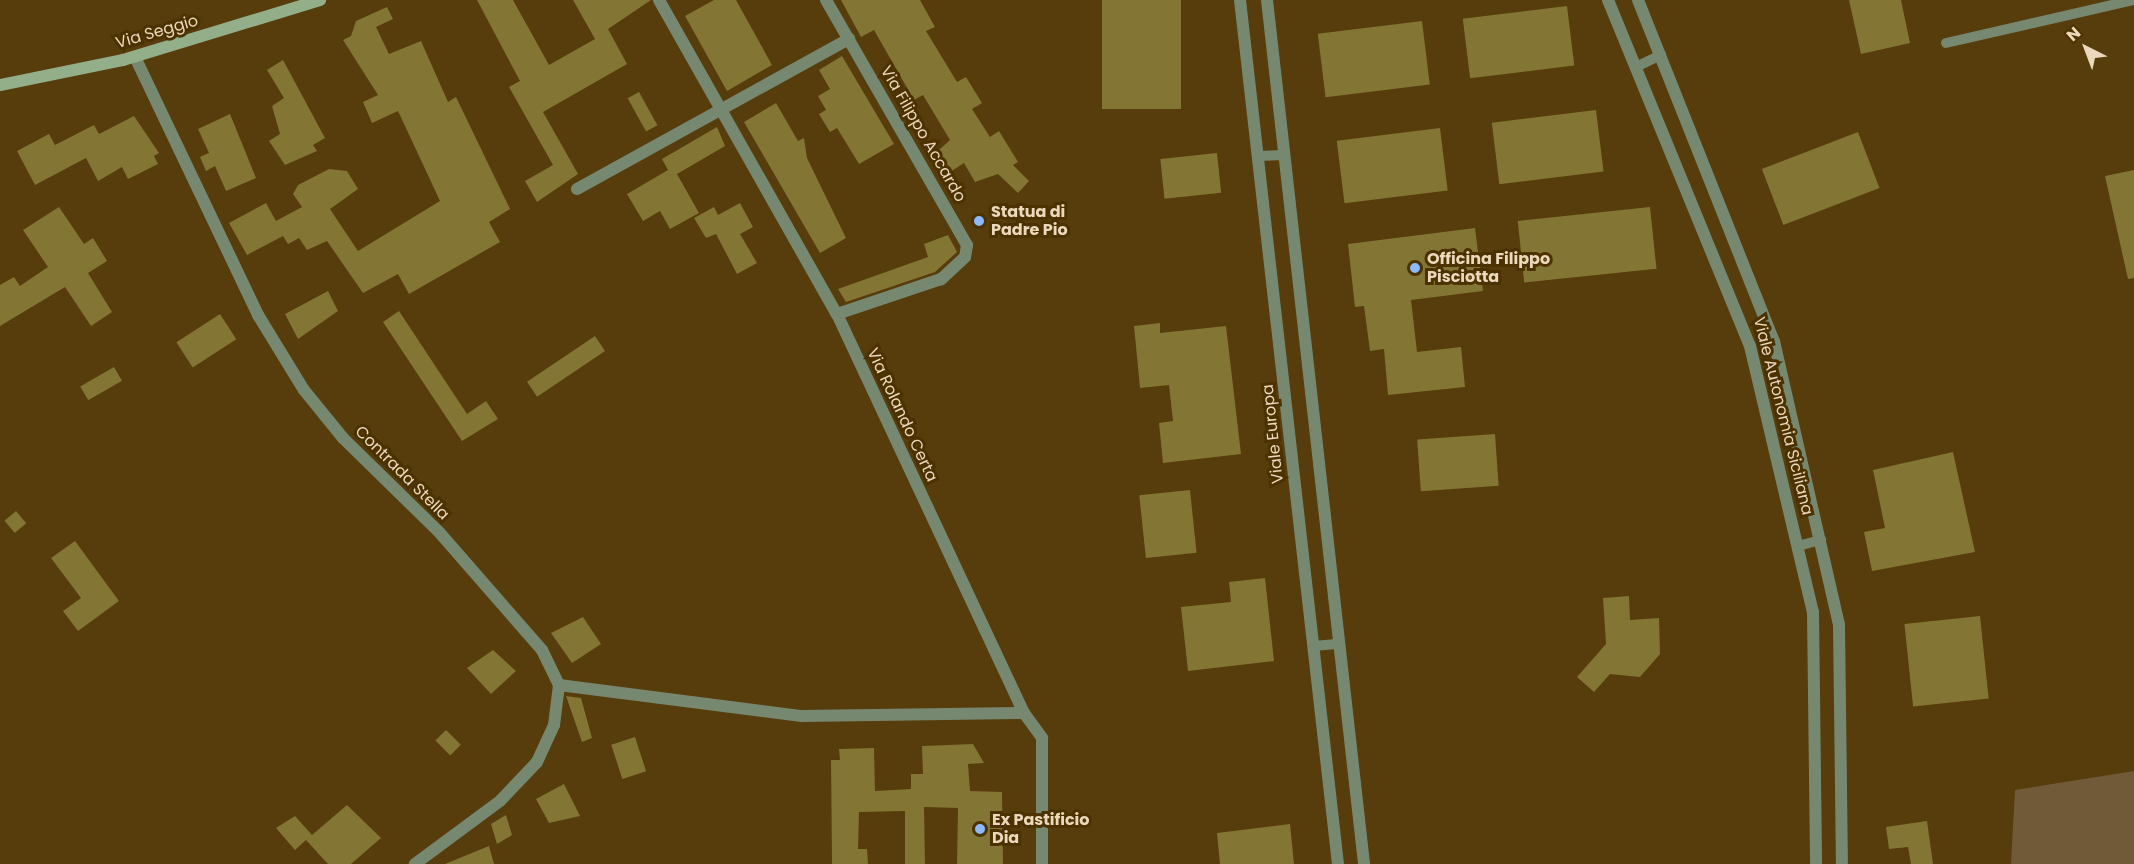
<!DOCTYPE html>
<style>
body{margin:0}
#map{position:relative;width:2134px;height:864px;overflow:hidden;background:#573c0c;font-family:Poppins,sans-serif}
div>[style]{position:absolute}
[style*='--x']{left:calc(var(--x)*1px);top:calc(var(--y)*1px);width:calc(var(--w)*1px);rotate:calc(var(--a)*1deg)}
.green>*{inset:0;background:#715a37}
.building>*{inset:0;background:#837533;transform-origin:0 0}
.lane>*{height:10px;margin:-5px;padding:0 5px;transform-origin:5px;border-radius:5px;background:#778871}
.street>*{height:12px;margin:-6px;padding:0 6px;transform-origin:6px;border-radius:6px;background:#778871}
.secondary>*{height:12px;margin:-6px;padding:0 6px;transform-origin:6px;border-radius:6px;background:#93af8a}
.dots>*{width:16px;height:16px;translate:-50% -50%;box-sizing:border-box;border:3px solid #4b3200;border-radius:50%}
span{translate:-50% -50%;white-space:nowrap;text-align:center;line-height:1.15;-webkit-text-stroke:6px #4b3200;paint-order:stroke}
.street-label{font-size:16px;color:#ecd8bb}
.poi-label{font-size:16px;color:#ecd8bb;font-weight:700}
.left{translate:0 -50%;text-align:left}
.north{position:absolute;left:2056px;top:18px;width:60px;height:60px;-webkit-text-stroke:4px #4b3200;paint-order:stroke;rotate:318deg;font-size:16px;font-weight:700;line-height:24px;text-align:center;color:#ecd8bb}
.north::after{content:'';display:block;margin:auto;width:21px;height:27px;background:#ecd8bb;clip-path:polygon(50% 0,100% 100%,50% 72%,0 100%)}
</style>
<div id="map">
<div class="green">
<i style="clip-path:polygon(2134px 771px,2134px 864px,2011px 864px,2015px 790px)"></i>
</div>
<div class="building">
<i style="clip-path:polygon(477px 0,513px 0,549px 65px,595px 39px,573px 0,651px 0,608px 29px,627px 64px,543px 112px,578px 174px,537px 202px,525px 181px,553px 165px,509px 87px,520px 81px)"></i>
<i style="clip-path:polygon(714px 0,736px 0,772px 65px,727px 91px,685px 16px)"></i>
<i style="clip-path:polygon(841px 0,920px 0,935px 27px,926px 31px,957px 82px,966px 77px,982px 103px,972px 109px,990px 137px,999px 131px,1018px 162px,1013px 165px,1029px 181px,1018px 193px,998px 174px,975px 182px,964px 163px,950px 172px,938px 151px,950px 140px,923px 95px,914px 100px,874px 30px,861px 37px)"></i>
<i style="left:1102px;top:0;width:79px;height:109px"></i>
<i style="clip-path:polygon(1849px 0,1901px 0,1910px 43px,1861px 54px)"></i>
<i style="left:1567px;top:6px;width:60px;height:105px;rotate:83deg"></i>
<i style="clip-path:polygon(387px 7px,393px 19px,376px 27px,389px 54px,421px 41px,448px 102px,456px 97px,510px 209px,489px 222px,500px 242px,409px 294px,398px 274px,363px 293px,327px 241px,307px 250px,299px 238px,288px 244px,283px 236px,247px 255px,229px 223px,266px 203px,276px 221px,302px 207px,293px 194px,298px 185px,329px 169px,347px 171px,358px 189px,330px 209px,358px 251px,440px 201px,398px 111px,372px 123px,363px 102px,378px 95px,343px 40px,351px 36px,356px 21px)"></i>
<i style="left:1422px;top:21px;width:64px;height:105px;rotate:83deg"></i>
<i style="clip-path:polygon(842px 56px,894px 144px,859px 164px,837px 128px,830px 132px,819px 114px,826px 110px,818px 96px,830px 89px,819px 70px)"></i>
<i style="clip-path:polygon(283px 60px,325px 138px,313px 145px,317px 151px,285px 165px,269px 141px,280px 134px,272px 106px,284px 98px,267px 70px)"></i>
<i style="left:639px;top:92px;width:38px;height:13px;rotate:61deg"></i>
<i style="clip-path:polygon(776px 103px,798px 141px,804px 138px,807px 158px,846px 238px,820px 253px,744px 122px)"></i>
<i style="left:1596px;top:110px;width:62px;height:105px;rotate:83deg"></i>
<i style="clip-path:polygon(230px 114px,256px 178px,226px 191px,215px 166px,206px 171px,200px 157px,209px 153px,198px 129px)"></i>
<i style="clip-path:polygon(134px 116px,159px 153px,154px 156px,158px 164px,128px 179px,122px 167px,98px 181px,86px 158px,35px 185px,17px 151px,49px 134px,55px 145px,94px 125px,99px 134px)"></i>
<i style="clip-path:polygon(717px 127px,725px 146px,677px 174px,699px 213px,670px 229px,660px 211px,643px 221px,627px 194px,668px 170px,662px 159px)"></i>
<i style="left:1440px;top:128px;width:63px;height:104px;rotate:83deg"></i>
<i style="left:1858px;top:132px;width:60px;height:103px;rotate:69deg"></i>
<i style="left:1217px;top:153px;width:40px;height:57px;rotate:84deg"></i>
<i style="clip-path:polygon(2134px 170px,2134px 278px,2128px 279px,2105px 176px)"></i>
<i style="clip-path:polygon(740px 203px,753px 227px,740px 234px,757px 263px,737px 274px,716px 234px,706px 238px,694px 218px,714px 207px,718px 215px)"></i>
<i style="clip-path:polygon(59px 207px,84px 244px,93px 238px,107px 261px,88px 273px,112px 312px,91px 326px,65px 287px,0 326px,0 285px,14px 277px,20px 286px,48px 267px,23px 230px)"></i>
<i style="left:1650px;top:207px;width:62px;height:133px;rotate:84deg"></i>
<i style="clip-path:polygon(1475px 228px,1483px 291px,1411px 300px,1417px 352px,1461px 347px,1465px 387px,1388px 395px,1384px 349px,1370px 351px,1364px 306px,1355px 307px,1348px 244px)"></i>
<i style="clip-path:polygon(948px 235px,957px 252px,935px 272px,846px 302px,838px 289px,928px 257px,924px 244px)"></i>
<i style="clip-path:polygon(328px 291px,338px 311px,298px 339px,285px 314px)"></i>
<i style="clip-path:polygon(399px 311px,467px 414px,486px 401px,498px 419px,462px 441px,383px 322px)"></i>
<i style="left:220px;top:314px;width:30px;height:52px;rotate:57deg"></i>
<i style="clip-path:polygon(1160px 323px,1160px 333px,1226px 326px,1241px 454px,1163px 463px,1159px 423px,1173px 421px,1169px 385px,1140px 388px,1134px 326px)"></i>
<i style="left:595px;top:336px;width:18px;height:82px;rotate:56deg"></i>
<i style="left:114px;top:367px;width:16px;height:39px;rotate:60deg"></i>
<i style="left:1495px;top:434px;width:52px;height:78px;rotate:86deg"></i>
<i style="clip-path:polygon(1953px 452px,1975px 552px,1872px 571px,1864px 532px,1885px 528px,1873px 470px)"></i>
<i style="left:1190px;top:490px;width:63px;height:51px;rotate:84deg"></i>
<i style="left:16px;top:511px;width:16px;height:15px;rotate:50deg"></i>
<i style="clip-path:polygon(75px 541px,119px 601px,78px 631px,63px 611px,81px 598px,51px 558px)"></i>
<i style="clip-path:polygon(1265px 578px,1274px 661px,1188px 671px,1181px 607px,1231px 602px,1229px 582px)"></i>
<i style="clip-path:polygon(1629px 596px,1630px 620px,1659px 618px,1660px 654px,1640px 677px,1610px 674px,1594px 692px,1577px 677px,1606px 644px,1603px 598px)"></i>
<i style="left:1980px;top:616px;width:83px;height:76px;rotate:84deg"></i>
<i style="clip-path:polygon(583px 617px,601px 644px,572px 663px,551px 633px)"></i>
<i style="clip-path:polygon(493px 650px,516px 671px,491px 694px,467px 668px)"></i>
<i style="clip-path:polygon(566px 696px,581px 698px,592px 738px,582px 742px)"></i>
<i style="left:446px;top:730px;width:21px;height:15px;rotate:45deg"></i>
<i style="left:635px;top:737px;width:36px;height:25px;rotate:72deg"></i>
<i style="clip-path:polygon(973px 744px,984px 763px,968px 764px,970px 791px,1002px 792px,1003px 864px,957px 864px,958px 808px,924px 807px,925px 864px,905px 864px,905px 811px,859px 812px,858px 849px,867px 849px,868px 864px,832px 864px,831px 760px,840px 760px,839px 749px,874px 748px,875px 791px,911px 789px,911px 774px,923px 774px,922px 746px)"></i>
<i style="clip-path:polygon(564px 784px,580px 816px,549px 823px,536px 799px)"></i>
<i style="clip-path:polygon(347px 805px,381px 838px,351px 864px,328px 864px,306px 840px,295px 850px,276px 828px,295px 816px,312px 835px)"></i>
<i style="clip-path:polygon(506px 815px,512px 835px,497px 844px,491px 824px)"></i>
<i style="clip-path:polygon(1927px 821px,1933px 864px,1911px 864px,1908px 847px,1889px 849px,1886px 827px)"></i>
<i style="clip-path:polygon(1290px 824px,1294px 864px,1220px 864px,1217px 833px)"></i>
<i style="clip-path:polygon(489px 846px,494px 864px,445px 864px)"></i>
</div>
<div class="lane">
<i style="--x:1946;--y:43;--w:192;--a:-12.9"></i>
<i style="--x:1636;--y:67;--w:28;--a:-26"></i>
<i style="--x:1258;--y:156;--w:26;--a:-2"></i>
<i style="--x:1798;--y:546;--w:24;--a:-15"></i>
<i style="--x:1314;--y:646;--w:25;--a:-5"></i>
</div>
<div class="street">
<i style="--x:659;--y:0;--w:361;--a:60.5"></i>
<i style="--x:837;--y:314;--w:441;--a:64.9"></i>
<i style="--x:1024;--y:713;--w:31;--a:54"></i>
<i style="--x:1042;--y:738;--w:126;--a:90"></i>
<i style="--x:826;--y:0;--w:283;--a:60.1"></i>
<i style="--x:967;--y:245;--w:12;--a:99"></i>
<i style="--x:965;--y:257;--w:33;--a:137"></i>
<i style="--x:941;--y:279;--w:110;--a:161.4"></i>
<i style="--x:1240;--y:0;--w:870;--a:83.53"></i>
<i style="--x:1267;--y:0;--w:869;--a:83.59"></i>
<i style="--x:1608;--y:0;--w:374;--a:67.7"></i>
<i style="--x:1750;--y:346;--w:273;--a:76.7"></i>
<i style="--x:1813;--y:612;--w:252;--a:89.3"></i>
<i style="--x:1638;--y:0;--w:367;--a:68.3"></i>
<i style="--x:1774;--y:341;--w:290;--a:77.1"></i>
<i style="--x:1839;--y:624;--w:240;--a:89.3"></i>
<i style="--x:135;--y:57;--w:286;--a:64.5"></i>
<i style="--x:258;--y:315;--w:88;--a:58.5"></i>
<i style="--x:304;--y:390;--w:62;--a:50.9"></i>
<i style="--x:343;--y:438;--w:134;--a:44.4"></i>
<i style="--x:439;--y:532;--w:157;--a:48.9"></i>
<i style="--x:542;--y:650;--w:39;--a:64"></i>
<i style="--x:559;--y:685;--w:40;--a:97.1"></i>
<i style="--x:554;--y:725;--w:41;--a:114.7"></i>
<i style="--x:537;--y:762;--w:54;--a:133.5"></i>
<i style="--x:500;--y:801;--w:106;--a:143.5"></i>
<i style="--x:577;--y:189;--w:311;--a:-28.9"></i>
<i style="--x:559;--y:685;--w:245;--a:7.3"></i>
<i style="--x:802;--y:716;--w:222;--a:-0.8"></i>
</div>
<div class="secondary">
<i style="--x:0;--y:85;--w:126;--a:-11.5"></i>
<i style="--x:123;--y:60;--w:206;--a:-16.9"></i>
</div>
<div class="dots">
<i style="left:979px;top:221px;background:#8bb9fc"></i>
<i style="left:1415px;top:268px;background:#8bb9fc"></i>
<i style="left:980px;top:829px;background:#8bb9fc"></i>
</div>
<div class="street-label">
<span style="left:157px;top:32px;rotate:-16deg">Via Seggio</span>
<span style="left:923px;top:134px;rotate:60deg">Via Filippo Accardo</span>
<span style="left:902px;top:415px;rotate:65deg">Via Rolando Certa</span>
<span style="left:1783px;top:416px;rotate:76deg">Viale Autonomia Siciliana</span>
<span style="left:1273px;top:434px;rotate:-96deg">Viale Europa</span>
<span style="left:402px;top:473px;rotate:45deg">Contrada Stella</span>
</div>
<div class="poi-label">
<span class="left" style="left:991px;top:221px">Statua di<br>Padre Pio</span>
<span class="left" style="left:1427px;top:268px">Officina Filippo<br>Pisciotta</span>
<span class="left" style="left:992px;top:829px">Ex Pastificio<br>Dia</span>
</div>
<div class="north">N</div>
</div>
